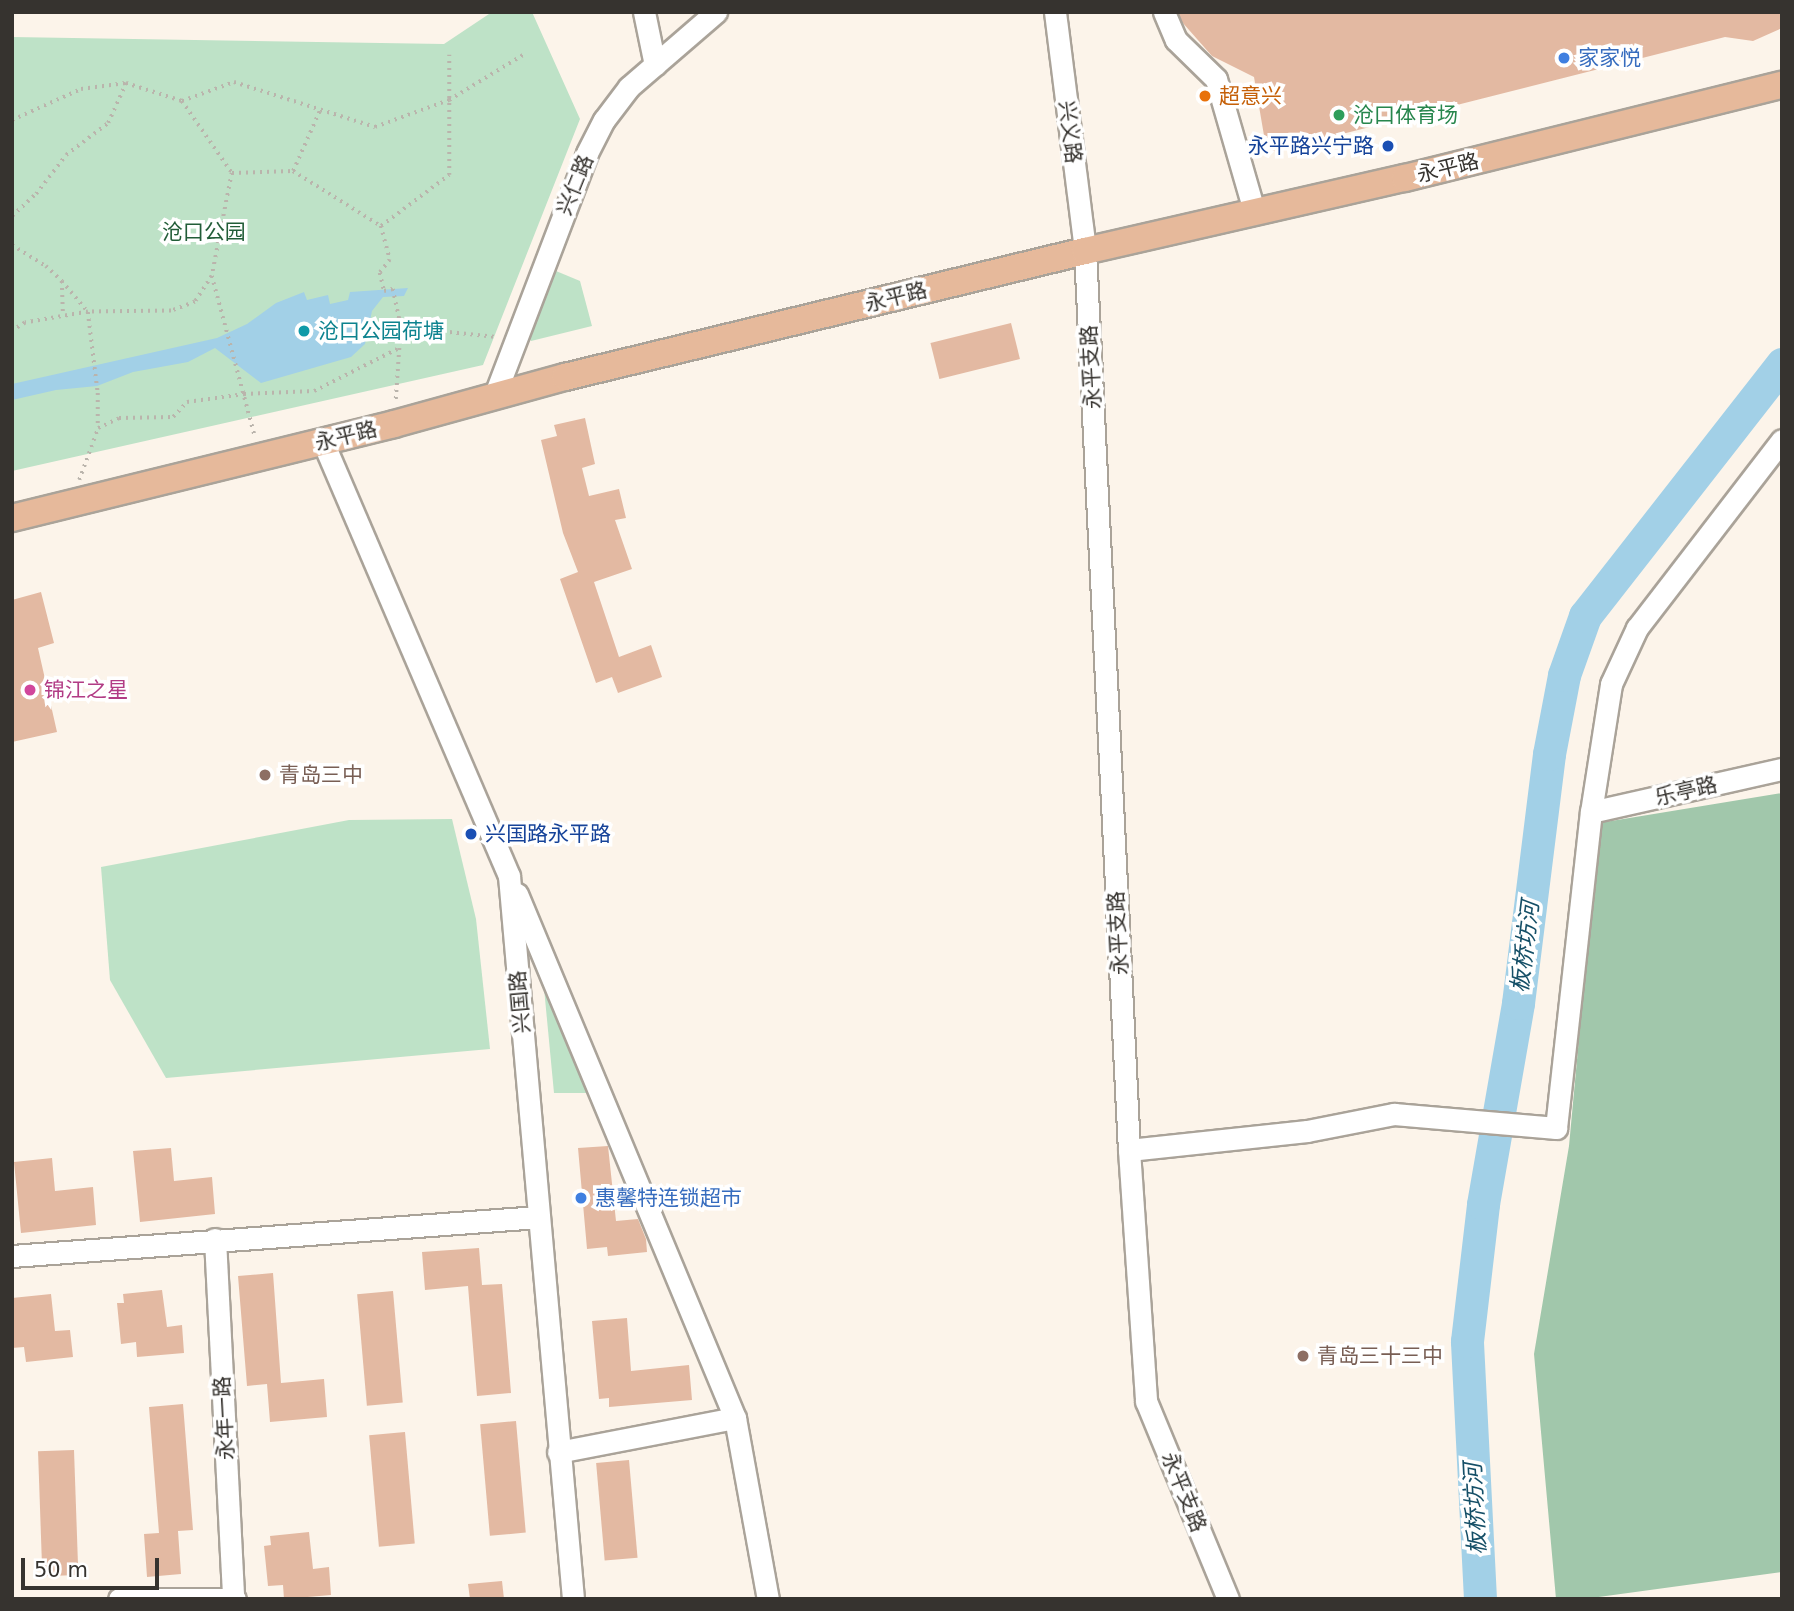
<!DOCTYPE html>
<meta charset="utf-8">
<style>
body{margin:0}
#map{position:relative;width:1794px;height:1611px;overflow:hidden;background:#fcf4ea;font-family:"DejaVu Sans","Noto Sans SC",sans-serif}
div>[style]{position:absolute}
[style*='--x']{left:calc(var(--x)*1px);top:calc(var(--y)*1px);width:calc(var(--w)*1px);rotate:calc(var(--a)*1deg)}
.green>*{inset:0;background:#bee2c7}
.forest>*{inset:0;background:#a1c7ab}
.water>*{inset:0;background:#a2d0e7}
.river>*{height:33px;margin:-16.5px;padding:0 16.5px;transform-origin:16.5px;border-radius:16.5px;background:#a2d0e7}
.building>*{inset:0;background:#e3b9a2;transform-origin:0 0}
.path>*{height:3.5px;margin-top:-1.75px;transform-origin:0;background:repeating-linear-gradient(90deg,#bab4ac 0 2px,transparent 0 7px)}
.roads{filter:drop-shadow(2px 0 #aaa399) drop-shadow(-2px 0 #aaa399) drop-shadow(0 2px #aaa399) drop-shadow(0 -2px #aaa399)}
.minor>*{height:21px;margin:-10.5px;padding:0 10.5px;transform-origin:10.5px;border-radius:10.5px;background:#fff}
.major>*{height:26px;margin:-13px;padding:0 13px;transform-origin:13px;border-radius:13px;background:#e6b99b}
.dots>*{width:19px;height:19px;translate:-50% -50%;box-sizing:border-box;border:4px solid #fff;border-radius:50%}
span{translate:-50% -50%;white-space:nowrap;text-align:center;line-height:1.15;-webkit-text-stroke:7px #fff;paint-order:stroke}
.shop-label{font-size:21px;color:#366cbe}
.left{translate:0 -50%;text-align:left}
.food-label{font-size:21px;color:#c56008}
.leisure-label{font-size:21px;color:#27864d}
.street-label{font-size:21px;color:#36332f}
.transit-label{font-size:21px;color:#164399}
.right{translate:-100% -50%;text-align:right}
.park-label{font-size:21px;color:#225d38}
.culture-label{font-size:21px;color:#0d838f}
.hotel-label{font-size:21px;color:#b23c85}
.education-label{font-size:21px;color:#785e54}
.water-label{font-size:23px;color:#154f67;font-style:italic}
.frame{position:absolute;inset:0;border:14px solid #36332f;pointer-events:none}
.scale{position:absolute;left:21px;top:1558px;width:138px;height:32px;box-sizing:border-box;border:4px solid #36332f;border-top:0;padding-left:9px;font-size:21px;line-height:24px;white-space:nowrap;color:#36332f;-webkit-text-stroke:5px #fff;paint-order:stroke}
</style>
<div id="map">
<div class="green">
<i style="clip-path:polygon(492px 12px,532px 12px,580px 119px,483px 365px,12px 471px,12px 37px,444px 44px)"></i>
<i style="clip-path:polygon(556px 271px,580px 281px,592px 326px,531px 341px,529px 338px)"></i>
<i style="clip-path:polygon(452px 819px,476px 919px,490px 1049px,166px 1078px,110px 980px,101px 867px,349px 820px)"></i>
<i style="clip-path:polygon(544px 988px,592px 1093px,554px 1093px)"></i>
</div>
<div class="forest">
<i style="clip-path:polygon(1782px 793px,1782px 1572px,1584px 1599px,1556px 1599px,1534px 1354px,1569px 1146px,1599px 823px)"></i>
</div>
<div class="water">
<i style="clip-path:polygon(408px 288px,404px 296px,383px 297px,372px 311px,365px 344px,351px 357px,261px 383px,215px 348px,188px 362px,133px 372px,97px 386px,56px 390px,12px 400px,12px 384px,217px 338px,247px 324px,276px 303px,304px 292px,307px 300px,328px 295px,330px 304px,348px 300px,350px 292px)"></i>
</div>
<div class="river">
<i style="--x:1480;--y:1599;--w:258;--a:-92.9"></i>
<i style="--x:1467;--y:1341;--w:138;--a:-83.3"></i>
<i style="--x:1483;--y:1204;--w:204;--a:-80.1"></i>
<i style="--x:1518;--y:1003;--w:251;--a:-82.9"></i>
<i style="--x:1549;--y:754;--w:80;--a:-79.2"></i>
<i style="--x:1564;--y:675;--w:63;--a:-70.4"></i>
<i style="--x:1585;--y:616;--w:320;--a:-52"></i>
</div>
<div class="building">
<i style="clip-path:polygon(1178px 12px,1782px 12px,1782px 28px,1753px 41px,1725px 37px,1267px 153px,1254px 77px,1212px 56px,1182px 22px)"></i>
<i style="left:1011px;top:323px;width:37px;height:83px;rotate:76deg"></i>
<i style="clip-path:polygon(585px 418px,595px 464px,582px 468px,589px 496px,619px 489px,626px 518px,615px 520px,632px 569px,594px 582px,619px 657px,651px 645px,662px 677px,618px 693px,612px 677px,596px 683px,560px 579px,578px 572px,563px 533px,541px 440px,557px 436px,554px 425px)"></i>
<i style="clip-path:polygon(41px 592px,54px 643px,38px 648px,57px 732px,12px 742px,12px 600px)"></i>
<i style="clip-path:polygon(608px 1146px,616px 1221px,638px 1219px,646px 1239px,647px 1252px,608px 1256px,607px 1247px,587px 1249px,578px 1148px)"></i>
<i style="clip-path:polygon(171px 1148px,174px 1181px,212px 1177px,215px 1214px,140px 1222px,133px 1151px)"></i>
<i style="clip-path:polygon(52px 1158px,55px 1191px,93px 1187px,96px 1225px,21px 1233px,14px 1162px)"></i>
<i style="clip-path:polygon(479px 1248px,482px 1285px,502px 1284px,511px 1393px,477px 1396px,468px 1286px,425px 1290px,422px 1252px)"></i>
<i style="clip-path:polygon(273px 1273px,281px 1383px,324px 1379px,327px 1417px,270px 1422px,267px 1384px,247px 1386px,238px 1276px)"></i>
<i style="clip-path:polygon(162px 1290px,167px 1327px,182px 1325px,184px 1353px,137px 1357px,136px 1342px,121px 1344px,117px 1303px,124px 1303px,123px 1294px)"></i>
<i style="left:393px;top:1291px;width:112px;height:36px;rotate:85deg"></i>
<i style="clip-path:polygon(51px 1294px,55px 1331px,70px 1330px,73px 1357px,26px 1362px,24px 1347px,12px 1348px,12px 1298px)"></i>
<i style="clip-path:polygon(627px 1318px,631px 1371px,689px 1365px,692px 1400px,609px 1407px,609px 1398px,599px 1399px,592px 1321px)"></i>
<i style="clip-path:polygon(183px 1404px,193px 1530px,178px 1531px,181px 1574px,147px 1577px,144px 1534px,159px 1533px,149px 1407px)"></i>
<i style="left:516px;top:1421px;width:112px;height:36px;rotate:85deg"></i>
<i style="left:405px;top:1432px;width:112px;height:36px;rotate:85deg"></i>
<i style="left:74px;top:1450px;width:125px;height:36px;rotate:88deg"></i>
<i style="left:629px;top:1460px;width:98px;height:33px;rotate:85deg"></i>
<i style="clip-path:polygon(309px 1532px,313px 1569px,329px 1567px,331px 1595px,284px 1599px,283px 1585px,268px 1586px,264px 1546px,271px 1545px,270px 1536px)"></i>
<i style="clip-path:polygon(502px 1581px,504px 1599px,470px 1599px,468px 1584px)"></i>
</div>
<div class="path">
<i style="--x:182;--y:101;--w:55;--a:-20.1"></i>
<i style="--x:234;--y:82;--w:148;--a:17.7"></i>
<i style="--x:375;--y:127;--w:79;--a:-20"></i>
<i style="--x:449;--y:100;--w:87;--a:-31.3"></i>
<i style="--x:12;--y:120;--w:76;--a:-24.2"></i>
<i style="--x:81;--y:89;--w:45;--a:-7.6"></i>
<i style="--x:126;--y:83;--w:59;--a:17.8"></i>
<i style="--x:182;--y:101;--w:88;--a:55.2"></i>
<i style="--x:232;--y:173;--w:105;--a:101"></i>
<i style="--x:212;--y:276;--w:31;--a:123"></i>
<i style="--x:195;--y:302;--w:26;--a:159"></i>
<i style="--x:171;--y:311;--w:83;--a:179.3"></i>
<i style="--x:88;--y:312;--w:64;--a:170.1"></i>
<i style="--x:25;--y:323;--w:15;--a:148"></i>
<i style="--x:293;--y:171;--w:104;--a:32"></i>
<i style="--x:381;--y:226;--w:85;--a:-36.9"></i>
<i style="--x:449;--y:175;--w:120;--a:-90"></i>
<i style="--x:232;--y:173;--w:61;--a:-1.9"></i>
<i style="--x:293;--y:171;--w:67;--a:-66.1"></i>
<i style="--x:12;--y:216;--w:33;--a:-43"></i>
<i style="--x:36;--y:194;--w:49;--a:-52.4"></i>
<i style="--x:66;--y:155;--w:53;--a:-37.3"></i>
<i style="--x:108;--y:123;--w:44;--a:-65.8"></i>
<i style="--x:381;--y:226;--w:35;--a:75"></i>
<i style="--x:390;--y:260;--w:16;--a:128"></i>
<i style="--x:380;--y:273;--w:18;--a:77"></i>
<i style="--x:384;--y:291;--w:9;--a:-13"></i>
<i style="--x:393;--y:289;--w:39;--a:78"></i>
<i style="--x:401;--y:327;--w:73;--a:93.9"></i>
<i style="--x:12;--y:245;--w:40;--a:32"></i>
<i style="--x:46;--y:266;--w:22;--a:43"></i>
<i style="--x:62;--y:281;--w:35;--a:88"></i>
<i style="--x:212;--y:276;--w:166;--a:75"></i>
<i style="--x:62;--y:281;--w:40;--a:50"></i>
<i style="--x:88;--y:312;--w:82;--a:83"></i>
<i style="--x:98;--y:393;--w:34;--a:90"></i>
<i style="--x:401;--y:327;--w:96;--a:6"></i>
<i style="--x:79;--y:480;--w:55;--a:-69.9"></i>
<i style="--x:98;--y:428;--w:23;--a:-25"></i>
<i style="--x:119;--y:418;--w:54;--a:-1.1"></i>
<i style="--x:173;--y:417;--w:21;--a:-47"></i>
<i style="--x:187;--y:402;--w:58;--a:-8"></i>
<i style="--x:244;--y:394;--w:70;--a:-2.5"></i>
<i style="--x:314;--y:391;--w:95;--a:-26.8"></i>
</div>
<div class="roads">
<div class="minor">
<i style="--x:644;--y:12;--w:54;--a:78.3"></i>
<i style="--x:1055;--y:12;--w:241;--a:82.8"></i>
<i style="--x:1085;--y:251;--w:900;--a:87.2"></i>
<i style="--x:1129;--y:1150;--w:252;--a:86.1"></i>
<i style="--x:1146;--y:1401;--w:214;--a:67.5"></i>
<i style="--x:1164;--y:12;--w:30;--a:67"></i>
<i style="--x:1176;--y:40;--w:56;--a:44.3"></i>
<i style="--x:1216;--y:79;--w:137;--a:73.9"></i>
<i style="--x:494;--y:397;--w:261;--a:-69.1"></i>
<i style="--x:587;--y:153;--w:37;--a:-63"></i>
<i style="--x:604;--y:120;--w:41;--a:-52.9"></i>
<i style="--x:629;--y:87;--w:115;--a:-40.8"></i>
<i style="--x:323;--y:442;--w:472;--a:66.8"></i>
<i style="--x:509;--y:876;--w:726;--a:84.94"></i>
<i style="--x:1591;--y:812;--w:196;--a:-12.7"></i>
<i style="--x:517;--y:894;--w:568;--a:67.41"></i>
<i style="--x:735;--y:1418;--w:184;--a:79.7"></i>
<i style="--x:1129;--y:1150;--w:179;--a:-6.1"></i>
<i style="--x:1307;--y:1131;--w:89;--a:-11.1"></i>
<i style="--x:1394;--y:1114;--w:163;--a:4.9"></i>
<i style="--x:1556;--y:1128;--w:318;--a:-83.7"></i>
<i style="--x:1591;--y:812;--w:130;--a:-81.1"></i>
<i style="--x:1611;--y:684;--w:62;--a:-65.1"></i>
<i style="--x:1637;--y:628;--w:237;--a:-52.4"></i>
<i style="--x:215;--y:1239;--w:358;--a:87.1"></i>
<i style="--x:12;--y:1256;--w:527;--a:-4.24"></i>
<i style="--x:558;--y:1452;--w:180;--a:-10.9"></i>
<i style="--x:119;--y:1599;--w:116;--a:0"></i>
</div>
<div class="major">
<i style="--x:12;--y:518;--w:393;--a:-13.8"></i>
<i style="--x:394;--y:424;--w:177;--a:-15.4"></i>
<i style="--x:565;--y:377;--w:535;--a:-13.62"></i>
<i style="--x:1085;--y:251;--w:328;--a:-12.9"></i>
<i style="--x:1405;--y:178;--w:388;--a:-13.9"></i>
</div>
</div>
<div class="dots">
<i style="left:1564px;top:58px;background:#3f7fe0"></i>
<i style="left:1205px;top:96px;background:#e8710a"></i>
<i style="left:1339px;top:115px;background:#2e9e5b"></i>
<i style="left:1388px;top:146px;background:#1a4fb4"></i>
<i style="left:304px;top:331px;background:#0f9aa8"></i>
<i style="left:30px;top:690px;background:#d1479c"></i>
<i style="left:265px;top:775px;background:#8d6e63"></i>
<i style="left:471px;top:834px;background:#1a4fb4"></i>
<i style="left:581px;top:1198px;background:#3f7fe0"></i>
<i style="left:1303px;top:1356px;background:#8d6e63"></i>
</div>
<div class="shop-label">
<span class="left" style="left:1578px;top:58px">家家悦</span>
<span class="left" style="left:595px;top:1198px">惠馨特连锁超市</span>
</div>
<div class="food-label">
<span class="left" style="left:1219px;top:96px">超意兴</span>
</div>
<div class="leisure-label">
<span class="left" style="left:1353px;top:115px">沧口体育场</span>
</div>
<div class="street-label">
<span style="left:1070px;top:132px;rotate:83deg">兴义路</span>
<span style="left:1448px;top:168px;rotate:-14deg">永平路</span>
<span style="left:575px;top:185px;rotate:-68deg">兴仁路</span>
<span style="left:896px;top:297px;rotate:-14deg">永平路</span>
<span style="left:1091px;top:367px;rotate:-93deg">永平支路</span>
<span style="left:346px;top:436px;rotate:-14deg">永平路</span>
<span style="left:1686px;top:791px;rotate:-13deg">乐亭路</span>
<span style="left:1118px;top:933px;rotate:-93deg">永平支路</span>
<span style="left:520px;top:1002px;rotate:-95deg">兴国路</span>
<span style="left:224px;top:1418px;rotate:-93deg">永年一路</span>
<span style="left:1184px;top:1492px;rotate:68deg">永平支路</span>
</div>
<div class="transit-label">
<span class="right" style="left:1374px;top:146px">永平路兴宁路</span>
<span class="left" style="left:485px;top:834px">兴国路永平路</span>
</div>
<div class="park-label">
<span style="left:204px;top:232px">沧口公园</span>
</div>
<div class="culture-label">
<span class="left" style="left:318px;top:331px">沧口公园荷塘</span>
</div>
<div class="hotel-label">
<span class="left" style="left:44px;top:690px">锦江之星</span>
</div>
<div class="education-label">
<span class="left" style="left:279px;top:775px">青岛三中</span>
<span class="left" style="left:1317px;top:1356px">青岛三十三中</span>
</div>
<div class="water-label">
<span style="left:1525px;top:947px;rotate:-83deg">板桥坊河</span>
<span style="left:1475px;top:1509px;rotate:-93deg">板桥坊河</span>
</div>
<div class="frame"></div>
<div class="scale">50 m</div>
</div>
